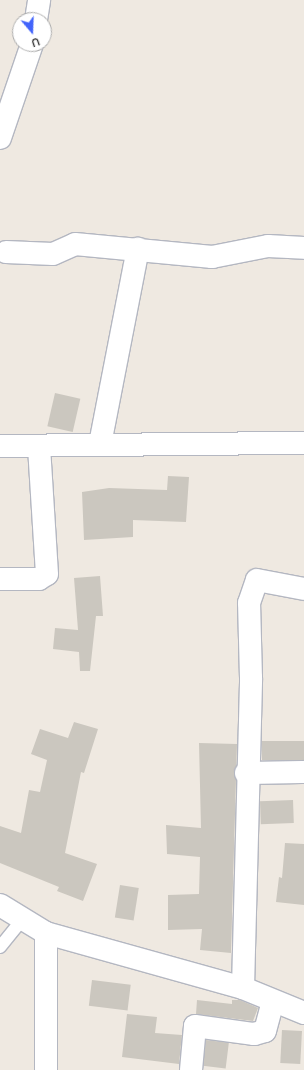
<!DOCTYPE html>
<style>
body{margin:0}
#map{position:relative;width:304px;height:1070px;overflow:hidden;background:#efe9e1;font-family:Manrope,sans-serif}
div>[style]{position:absolute}
[style*='--x']{left:calc(var(--x)*1px);top:calc(var(--y)*1px);width:calc(var(--w)*1px);rotate:calc(var(--a)*1deg)}
.building>*{inset:0;background:#cbc7bf;transform-origin:0 0}
.roads{filter:drop-shadow(1px 0 #b4b7c1) drop-shadow(-1px 0 #b4b7c1) drop-shadow(0 1px #b4b7c1) drop-shadow(0 -1px #b4b7c1)}
.service>*{height:12px;margin:-6px;padding:0 6px;transform-origin:6px;border-radius:6px;background:#fff}
.minor>*{height:22px;margin:-11px;padding:0 11px;transform-origin:11px;border-radius:11px;background:#fff}
span{translate:-50% -50%;white-space:nowrap;text-align:center;line-height:1.15;-webkit-text-stroke:3.5px #fff;paint-order:stroke}
.north{position:absolute;left:12px;top:12px;width:40px;height:40px;box-sizing:border-box;background:#fff;border:1px solid #ababab;border-radius:50%;rotate:161deg;font-size:11px;font-weight:700;line-height:16px;text-align:center;color:#2e2e2e}
.north::after{content:'';display:block;margin:auto;width:14px;height:18px;background:#4264fb;clip-path:polygon(50% 0,100% 100%,50% 72%,0 100%)}
</style>
<div id="map">
<div class="building">
<i style="left:55px;top:393px;width:26px;height:34px;rotate:13deg"></i>
<i style="clip-path:polygon(168px 476px,189px 477px,186px 522px,133px 520px,133px 537px,84px 540px,82px 492px,109px 488px,167px 490px)"></i>
<i style="clip-path:polygon(100px 576px,103px 616px,96px 616px,90px 671px,80px 671px,79px 652px,53px 649px,55px 628px,78px 630px,74px 578px)"></i>
<i style="clip-path:polygon(74px 722px,98px 729px,84px 773px,81px 772px,65px 853px,97px 864px,83px 901px,57px 891px,59px 887px,0 863px,0 826px,21px 833px,29px 790px,40px 792px,47px 760px,31px 754px,40px 729px,68px 738px)"></i>
<i style="left:262px;top:741px;width:42px;height:19px"></i>
<i style="clip-path:polygon(199px 743px,237px 744px,231px 953px,200px 950px,202px 929px,168px 930px,168px 895px,199px 894px,200px 857px,167px 854px,166px 825px,201px 828px)"></i>
<i style="left:293px;top:800px;width:23px;height:33px;rotate:88deg"></i>
<i style="clip-path:polygon(285px 843px,304px 844px,304px 905px,276px 902px,279px 877px,282px 878px)"></i>
<i style="left:120px;top:885px;width:19px;height:33px;rotate:9deg"></i>
<i style="left:92px;top:980px;width:39px;height:26px;rotate:7deg"></i>
<i style="clip-path:polygon(197px 1000px,232px 1004px,232px 1000px,240px 1000px,258px 1008px,253px 1021px,196px 1014px)"></i>
<i style="clip-path:polygon(127px 1014px,157px 1017px,155px 1033px,182px 1035px,179px 1064px,122px 1057px)"></i>
<i style="left:282px;top:1030px;width:20px;height:33px;rotate:3deg"></i>
<i style="left:206px;top:1040px;width:23px;height:26px;rotate:7deg"></i>
</div>
<div class="roads">
<div class="service">
<i style="--x:0;--y:947;--w:38;--a:-51"></i>
</div>
<div class="minor">
<i style="--x:36;--y:20;--w:20;--a:-81"></i>
<i style="--x:0;--y:138;--w:99;--a:-71.2"></i>
<i style="--x:6;--y:252;--w:47;--a:2.4"></i>
<i style="--x:53;--y:254;--w:24;--a:-24"></i>
<i style="--x:75;--y:244;--w:138;--a:5.4"></i>
<i style="--x:212;--y:257;--w:57;--a:-11.1"></i>
<i style="--x:268;--y:246;--w:36;--a:3"></i>
<i style="--x:100;--y:444;--w:199;--a:-79"></i>
<i style="--x:0;--y:446;--w:304;--a:-0.6"></i>
<i style="--x:0;--y:579;--w:39;--a:0"></i>
<i style="--x:39;--y:579;--w:9;--a:-32"></i>
<i style="--x:47;--y:574;--w:128;--a:-93.6"></i>
<i style="--x:246;--y:773;--w:58;--a:-1"></i>
<i style="--x:0;--y:905;--w:54;--a:31.3"></i>
<i style="--x:46;--y:933;--w:205;--a:15.6"></i>
<i style="--x:243;--y:988;--w:66;--a:22.3"></i>
<i style="--x:243;--y:988;--w:310;--a:-88.5"></i>
<i style="--x:251;--y:678;--w:75;--a:-91.5"></i>
<i style="--x:249;--y:603;--w:24;--a:-71"></i>
<i style="--x:257;--y:580;--w:48;--a:10.8"></i>
<i style="--x:46;--y:1070;--w:137;--a:-90"></i>
<i style="--x:191;--y:1070;--w:44;--a:-84.8"></i>
<i style="--x:195;--y:1026;--w:60;--a:7.7"></i>
<i style="--x:254;--y:1034;--w:11;--a:-15"></i>
<i style="--x:265;--y:1031;--w:30;--a:-75"></i>
</div>
</div>
<div class="north">U</div>
</div>
